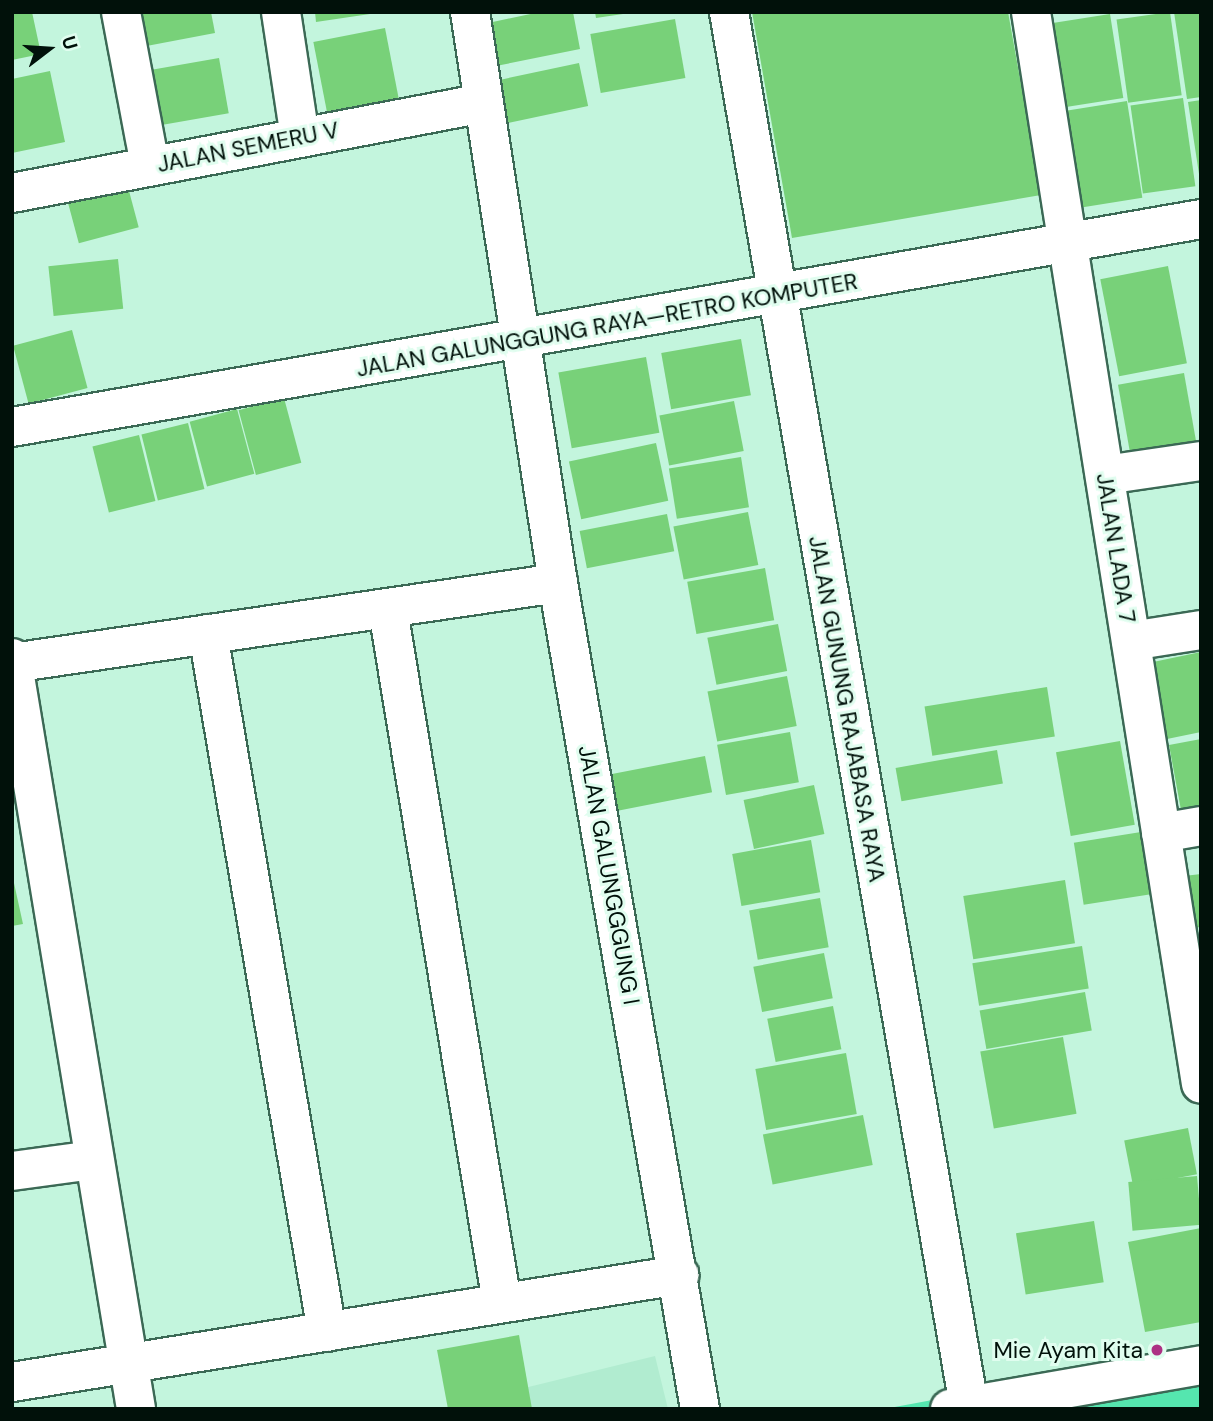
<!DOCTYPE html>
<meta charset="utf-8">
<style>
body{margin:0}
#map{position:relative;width:1213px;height:1421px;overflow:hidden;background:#c3f5dd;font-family:"DM Sans",sans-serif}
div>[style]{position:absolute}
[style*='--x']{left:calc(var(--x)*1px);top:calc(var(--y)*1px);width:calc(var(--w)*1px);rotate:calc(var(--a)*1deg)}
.built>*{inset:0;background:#b1ecd0}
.green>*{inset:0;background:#55e6af}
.building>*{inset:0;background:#78d179;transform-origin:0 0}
.roads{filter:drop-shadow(2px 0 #3b6955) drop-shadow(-2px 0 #3b6955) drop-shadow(0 2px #3b6955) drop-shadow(0 -2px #3b6955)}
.minor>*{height:38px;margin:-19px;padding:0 19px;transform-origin:19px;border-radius:19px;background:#fff}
.dots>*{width:19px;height:19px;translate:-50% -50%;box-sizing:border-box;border:4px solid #e0fdef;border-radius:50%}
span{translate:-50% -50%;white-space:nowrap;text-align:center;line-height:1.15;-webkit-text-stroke:6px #e0fdef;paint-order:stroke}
.street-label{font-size:23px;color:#01110a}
.poi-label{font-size:23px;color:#01110a}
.right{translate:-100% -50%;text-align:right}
.frame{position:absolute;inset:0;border:14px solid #01110a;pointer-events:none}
.north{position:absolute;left:14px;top:14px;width:70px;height:70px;-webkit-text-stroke:5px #e0fdef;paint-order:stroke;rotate:73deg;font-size:19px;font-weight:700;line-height:28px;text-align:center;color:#01110a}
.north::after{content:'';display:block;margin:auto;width:24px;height:32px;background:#01110a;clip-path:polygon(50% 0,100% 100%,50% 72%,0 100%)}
</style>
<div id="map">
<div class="built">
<i style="clip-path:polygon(655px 1356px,668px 1409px,438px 1409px)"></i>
</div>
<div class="green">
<i style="clip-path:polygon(1201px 1362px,1201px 1409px,884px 1409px,954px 1396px)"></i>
</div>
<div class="building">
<i style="clip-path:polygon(12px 12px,32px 12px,41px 54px,12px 60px)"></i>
<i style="clip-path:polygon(129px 12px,211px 12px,215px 33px,136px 48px)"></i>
<i style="clip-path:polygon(315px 12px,370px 12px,370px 14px,316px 22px)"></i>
<i style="clip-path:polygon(540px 12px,573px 12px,580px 49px,496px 66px,488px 23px)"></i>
<i style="clip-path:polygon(595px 12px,623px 12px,623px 14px,596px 18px)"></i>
<i style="clip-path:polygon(752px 12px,1008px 12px,1041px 195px,792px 238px)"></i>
<i style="left:1170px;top:12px;width:84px;height:54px;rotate:82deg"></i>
<i style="clip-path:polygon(1174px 12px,1201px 12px,1201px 97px,1187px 99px)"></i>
<i style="left:1110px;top:14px;width:85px;height:66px;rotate:81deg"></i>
<i style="left:675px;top:19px;width:60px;height:86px;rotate:80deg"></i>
<i style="left:385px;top:28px;width:73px;height:73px;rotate:79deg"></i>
<i style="left:219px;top:58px;width:56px;height:74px;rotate:80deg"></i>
<i style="left:579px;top:63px;width:44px;height:86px;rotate:78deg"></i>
<i style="clip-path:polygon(50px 71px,65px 142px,12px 153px,12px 79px)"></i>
<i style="left:1183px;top:98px;width:89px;height:53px;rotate:82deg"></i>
<i style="clip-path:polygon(1201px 100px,1201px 174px,1199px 174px,1188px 102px)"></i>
<i style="left:1127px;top:101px;width:98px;height:68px;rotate:81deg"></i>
<i style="left:125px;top:176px;width:53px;height:62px;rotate:75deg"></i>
<i style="left:118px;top:259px;width:50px;height:70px;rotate:84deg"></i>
<i style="left:1168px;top:266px;width:99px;height:69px;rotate:79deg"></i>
<i style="left:72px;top:330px;width:60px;height:61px;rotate:75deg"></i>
<i style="left:741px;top:339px;width:57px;height:81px;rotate:80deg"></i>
<i style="left:646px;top:357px;width:77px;height:89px;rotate:80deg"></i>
<i style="left:1184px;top:373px;width:75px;height:67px;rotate:80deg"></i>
<i style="left:284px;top:398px;width:67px;height:47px;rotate:75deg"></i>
<i style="left:734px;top:401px;width:51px;height:76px;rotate:79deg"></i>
<i style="left:237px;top:409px;width:67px;height:49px;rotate:75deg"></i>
<i style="left:188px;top:423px;width:68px;height:48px;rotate:76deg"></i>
<i style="left:139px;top:435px;width:68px;height:48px;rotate:76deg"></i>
<i style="left:656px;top:443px;width:59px;height:89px;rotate:78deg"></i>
<i style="left:741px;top:457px;width:51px;height:73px;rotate:81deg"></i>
<i style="left:748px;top:512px;width:54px;height:76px;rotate:79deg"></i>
<i style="left:667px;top:514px;width:38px;height:89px;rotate:79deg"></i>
<i style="left:765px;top:568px;width:53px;height:79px;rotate:80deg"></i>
<i style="left:778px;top:624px;width:48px;height:72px;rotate:79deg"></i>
<i style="clip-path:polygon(1201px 652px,1201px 732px,1167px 739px,1153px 662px)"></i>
<i style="left:787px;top:676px;width:51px;height:81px;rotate:79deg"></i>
<i style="left:1047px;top:687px;width:50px;height:124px;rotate:81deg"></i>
<i style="left:790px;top:732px;width:51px;height:74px;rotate:80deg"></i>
<i style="clip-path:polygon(1201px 739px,1201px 806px,1181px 810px,1169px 745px)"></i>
<i style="left:1120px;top:741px;width:85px;height:65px;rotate:80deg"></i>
<i style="left:997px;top:750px;width:34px;height:103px;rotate:80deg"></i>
<i style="left:705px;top:756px;width:37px;height:100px;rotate:79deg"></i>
<i style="left:814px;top:785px;width:50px;height:72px;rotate:78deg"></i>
<i style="left:1141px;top:832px;width:63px;height:68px;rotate:81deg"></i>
<i style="left:811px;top:840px;width:53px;height:80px;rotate:80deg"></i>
<i style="clip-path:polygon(12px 874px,23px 924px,12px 926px)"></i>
<i style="clip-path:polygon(1201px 874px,1201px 927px,1192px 928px,1184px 876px)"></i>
<i style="left:1065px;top:880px;width:64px;height:103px;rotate:81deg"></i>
<i style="left:820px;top:898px;width:50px;height:72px;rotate:80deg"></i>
<i style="left:1082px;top:946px;width:43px;height:111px;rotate:81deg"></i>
<i style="left:824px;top:953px;width:46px;height:72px;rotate:79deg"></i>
<i style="left:1085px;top:992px;width:39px;height:107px;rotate:80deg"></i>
<i style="left:833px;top:1006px;width:44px;height:67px;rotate:79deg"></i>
<i style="left:1063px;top:1037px;width:78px;height:84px;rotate:80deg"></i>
<i style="left:846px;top:1053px;width:62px;height:92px;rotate:80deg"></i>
<i style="left:863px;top:1115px;width:51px;height:102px;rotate:79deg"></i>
<i style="left:1188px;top:1128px;width:47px;height:65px;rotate:79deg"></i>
<i style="left:1197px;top:1176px;width:49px;height:69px;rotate:85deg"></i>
<i style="left:1094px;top:1221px;width:62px;height:79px;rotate:81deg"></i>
<i style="clip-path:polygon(1201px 1228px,1201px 1322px,1145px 1332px,1128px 1242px)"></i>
<i style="clip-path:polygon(519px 1335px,532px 1409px,448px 1409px,437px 1350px)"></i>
</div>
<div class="roads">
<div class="minor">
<i style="--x:121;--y:12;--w:157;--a:79.3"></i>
<i style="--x:281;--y:12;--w:126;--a:81.4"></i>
<i style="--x:470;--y:12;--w:578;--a:81.24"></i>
<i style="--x:558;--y:583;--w:838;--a:80.25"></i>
<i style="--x:729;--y:12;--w:1415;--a:80.23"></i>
<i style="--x:1031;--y:12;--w:1085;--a:80.99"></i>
<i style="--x:12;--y:193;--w:480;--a:-10.8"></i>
<i style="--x:12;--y:427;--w:1207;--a:-9.92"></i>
<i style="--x:1105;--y:475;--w:97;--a:-8.3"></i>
<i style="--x:388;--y:610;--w:702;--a:80.66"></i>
<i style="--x:208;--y:634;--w:708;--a:80.32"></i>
<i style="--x:1131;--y:641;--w:71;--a:-8.9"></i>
<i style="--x:12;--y:658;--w:761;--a:80.62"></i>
<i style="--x:12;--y:663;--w:552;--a:-8.34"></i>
<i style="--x:1161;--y:833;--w:41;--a:-9.9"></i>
<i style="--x:12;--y:1171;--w:82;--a:-7.7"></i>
<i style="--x:12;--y:1382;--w:676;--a:-9.11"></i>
<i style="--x:950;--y:1409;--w:255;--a:-9.9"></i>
</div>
</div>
<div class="dots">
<i style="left:1157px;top:1350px;background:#ad3184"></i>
</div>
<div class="street-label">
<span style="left:248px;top:147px;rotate:-11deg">JALAN SEMERU V</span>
<span style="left:607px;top:325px;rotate:-10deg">JALAN GALUNGGUNG RAYA—RETRO KOMPUTER</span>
<span style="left:1116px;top:548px;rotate:81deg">JALAN LADA 7</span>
<span style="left:847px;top:709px;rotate:80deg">JALAN GUNUNG RAJABASA RAYA</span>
<span style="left:609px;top:875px;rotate:80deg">JALAN GALUNGGGUNG I</span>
</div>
<div class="poi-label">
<span class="right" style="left:1143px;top:1350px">Mie Ayam Kita</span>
</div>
<div class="frame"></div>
<div class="north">U</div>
</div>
